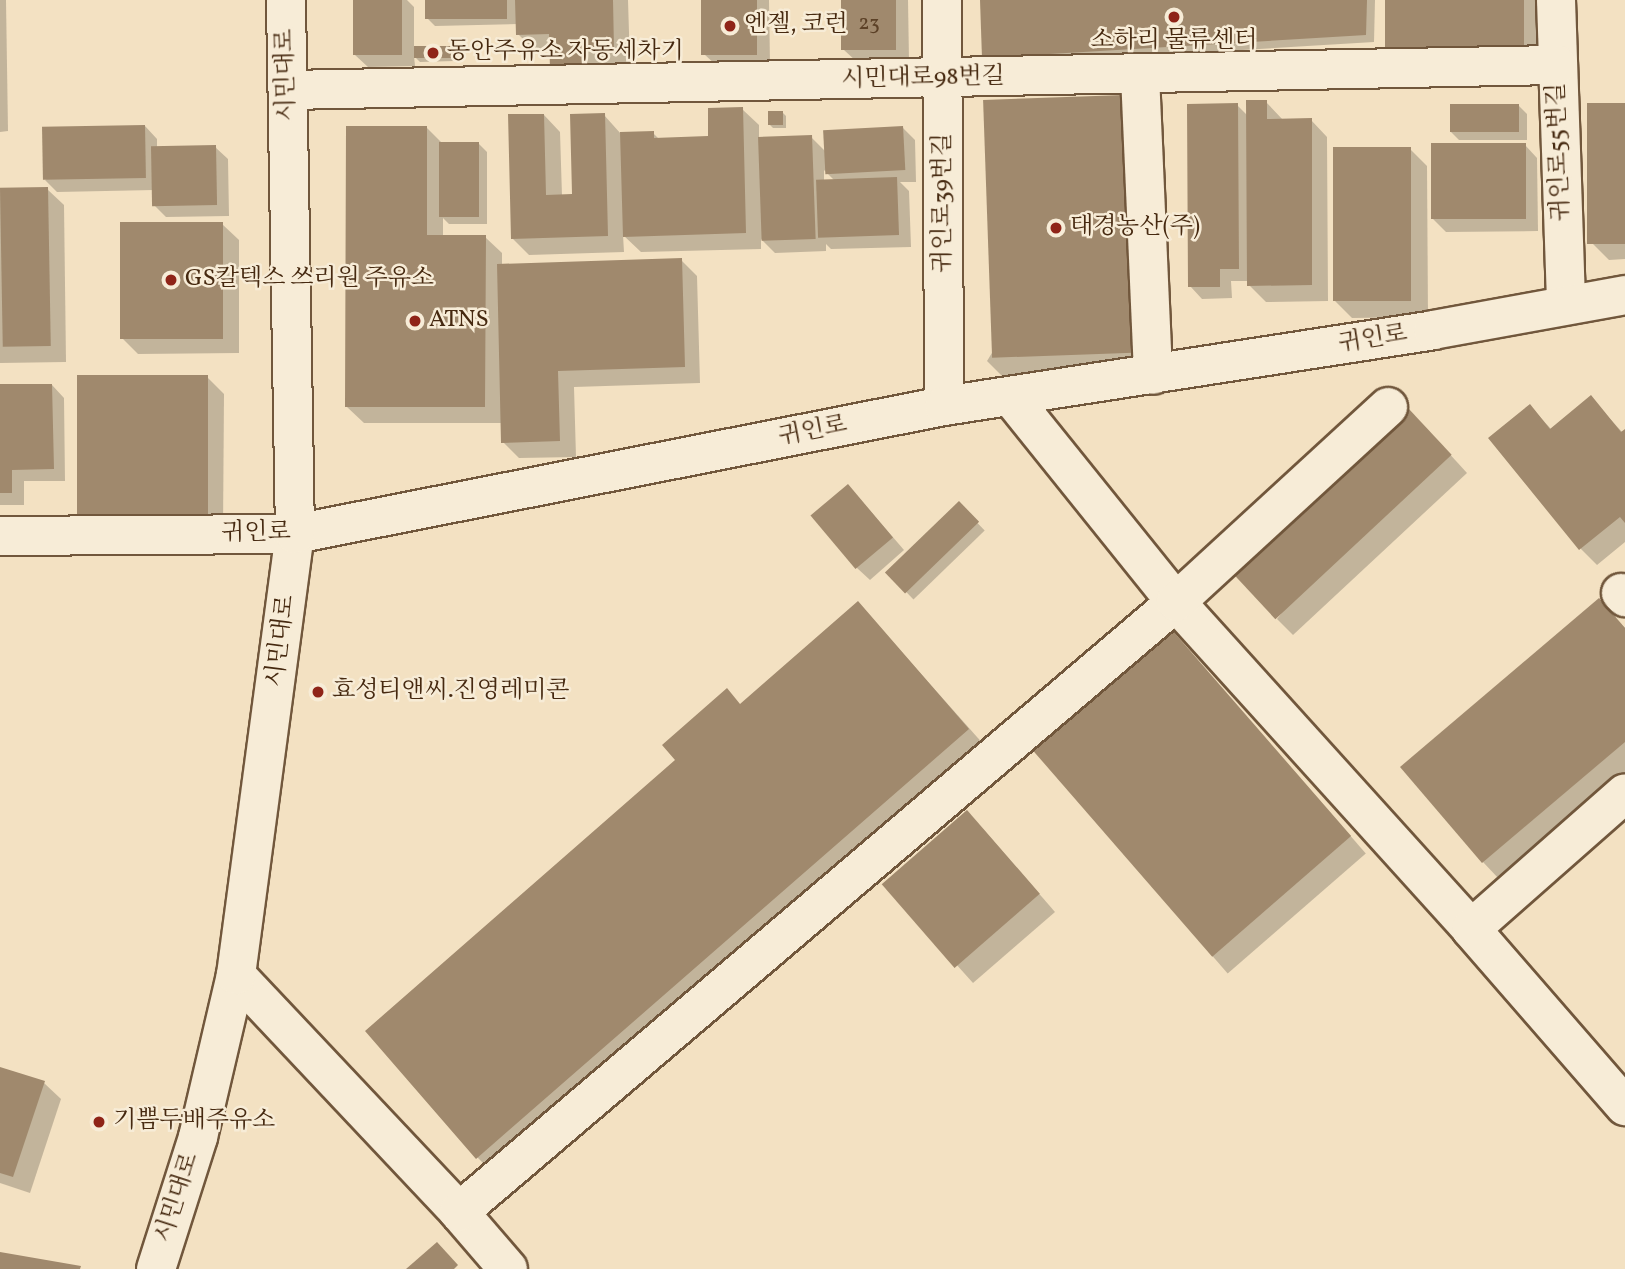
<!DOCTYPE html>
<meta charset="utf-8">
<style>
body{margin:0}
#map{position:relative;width:1625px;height:1269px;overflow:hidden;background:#f3e1c2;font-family:Vollkorn,"Noto Serif KR",serif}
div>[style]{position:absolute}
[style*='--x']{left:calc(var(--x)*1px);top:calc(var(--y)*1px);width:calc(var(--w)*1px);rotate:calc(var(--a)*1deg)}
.shadow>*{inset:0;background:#0003;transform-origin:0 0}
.building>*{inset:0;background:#a0896d;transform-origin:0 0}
.roads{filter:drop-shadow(2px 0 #71573c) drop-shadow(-2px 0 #71573c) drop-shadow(0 2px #71573c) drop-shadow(0 -2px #71573c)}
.minor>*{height:38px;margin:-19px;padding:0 19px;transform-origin:19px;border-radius:19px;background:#f7ecd7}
.dots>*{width:19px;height:19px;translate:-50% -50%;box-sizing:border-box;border:4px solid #f7ecd7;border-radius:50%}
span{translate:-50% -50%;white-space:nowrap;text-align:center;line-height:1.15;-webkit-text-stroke:5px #f7ecd7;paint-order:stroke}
.number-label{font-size:21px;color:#5c4127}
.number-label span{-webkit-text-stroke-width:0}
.poi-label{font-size:24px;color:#462910}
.left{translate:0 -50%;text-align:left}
.street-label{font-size:24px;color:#462910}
</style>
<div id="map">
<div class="shadow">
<i style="clip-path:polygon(0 0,6px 0,8px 131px,0 132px)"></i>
<i style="clip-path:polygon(355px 0,407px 0,414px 7px,414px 49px,450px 48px,454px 51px,454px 61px,420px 62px,414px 56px,415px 66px,368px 67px,355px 55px)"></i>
<i style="clip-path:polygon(427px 0,628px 0,630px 65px,604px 82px,551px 50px,535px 51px,518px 34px,518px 24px,435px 26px,427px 18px)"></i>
<i style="clip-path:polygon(703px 0,769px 0,770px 65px,717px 66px,704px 54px)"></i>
<i style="clip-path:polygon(843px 0,908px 0,909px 61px,857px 62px,844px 50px)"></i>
<i style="clip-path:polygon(982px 0,1375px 0,1374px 42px,992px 65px)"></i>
<i style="clip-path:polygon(1387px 0,1539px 0,1541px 66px)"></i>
<i style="clip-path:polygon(1266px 102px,1283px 120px,1311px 120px,1327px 137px,1328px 301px,1266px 302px,1249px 285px,1249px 281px,1231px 281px,1232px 298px,1202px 299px,1190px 286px,1237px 105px,1248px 116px)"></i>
<i style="clip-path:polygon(1625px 104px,1625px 259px,1609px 260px,1592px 243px)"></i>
<i style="clip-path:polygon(1519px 106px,1527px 114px,1527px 140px,1459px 140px,1451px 132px)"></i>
<i style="clip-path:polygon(evenodd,742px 109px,759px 125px,759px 138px,811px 137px,825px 151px,903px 128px,915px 140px,916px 182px,900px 182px,909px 191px,911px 247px,831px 249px,826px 244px,826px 251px,775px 253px,761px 239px,761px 249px,641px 252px,623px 235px,624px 252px,529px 255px,513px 239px,544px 115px,560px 132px,562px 196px,574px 196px,604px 115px,621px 134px,653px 133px,660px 140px,710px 138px,742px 109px,824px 170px,835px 181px,824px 181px,824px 170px)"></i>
<i style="clip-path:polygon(782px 112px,786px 116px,786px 128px,773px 128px,770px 125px)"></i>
<i style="clip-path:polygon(1140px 113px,1149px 369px,1003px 377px,987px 361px)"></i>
<i style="clip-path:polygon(145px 126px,157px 139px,157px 148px,215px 147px,228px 159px,229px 216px,166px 217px,154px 205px,154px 190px,57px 192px,45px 180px)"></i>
<i style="clip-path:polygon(427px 128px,443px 144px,479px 144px,487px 152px,487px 224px,449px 224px,443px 218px,443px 237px,485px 237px,502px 253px,502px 265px,681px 260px,697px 276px,700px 383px,574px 387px,576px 457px,519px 458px,503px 442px,502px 423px,364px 423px,347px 407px)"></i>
<i style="clip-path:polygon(1525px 145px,1537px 158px,1538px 231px,1446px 232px,1433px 219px)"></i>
<i style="clip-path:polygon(1410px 149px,1427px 166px,1428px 317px,1352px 318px,1335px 301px)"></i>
<i style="clip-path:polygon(0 189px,47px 189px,64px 205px,66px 362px,0 363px)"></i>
<i style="clip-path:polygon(222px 224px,239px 240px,239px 353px,138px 354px,122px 338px)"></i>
<i style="clip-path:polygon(207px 377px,224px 394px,223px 531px,95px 530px,78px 514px)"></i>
<i style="clip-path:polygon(52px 385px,64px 398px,65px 481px,24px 481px,24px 505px,0 505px,0 386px)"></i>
<i style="clip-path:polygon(1590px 397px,1623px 433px,1625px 431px,1625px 542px,1597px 565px,1581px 549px,1530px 406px,1551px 429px)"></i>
<i style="clip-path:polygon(1425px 427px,1467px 473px,1293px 635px,1277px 619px)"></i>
<i style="clip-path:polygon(860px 499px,904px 550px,870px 580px,857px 568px)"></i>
<i style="left:959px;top:504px;width:37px;height:99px;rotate:46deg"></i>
<i style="clip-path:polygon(1599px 600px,1625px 628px,1625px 772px,1499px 879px,1483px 862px)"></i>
<i style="clip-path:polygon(858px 603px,985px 746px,494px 1174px,477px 1157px)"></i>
<i style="left:1188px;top:649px;width:271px;height:183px;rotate:49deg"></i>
<i style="clip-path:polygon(983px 829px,1055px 912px,973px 983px,885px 885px)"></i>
<i style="clip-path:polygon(0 1068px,44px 1083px,61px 1099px,30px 1193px,0 1183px)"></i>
</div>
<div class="building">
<i style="left:353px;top:0;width:49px;height:55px"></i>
<i style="left:425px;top:0;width:82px;height:19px"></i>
<i style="clip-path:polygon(515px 0,613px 0,614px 49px,587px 50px,588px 67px,550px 68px,549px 34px,516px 35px)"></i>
<i style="left:701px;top:0;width:56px;height:55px"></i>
<i style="left:841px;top:0;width:55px;height:50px"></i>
<i style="clip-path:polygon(980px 0,1367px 0,1366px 35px,982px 58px)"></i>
<i style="left:1385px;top:0;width:139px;height:54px"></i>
<i style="left:451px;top:46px;width:12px;height:37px;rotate:90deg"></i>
<i style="left:1124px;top:95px;width:258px;height:141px;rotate:88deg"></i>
<i style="clip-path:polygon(1246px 100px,1267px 100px,1267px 119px,1312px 118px,1312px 285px,1247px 286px)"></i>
<i style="clip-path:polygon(1238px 103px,1239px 269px,1220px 269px,1220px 287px,1188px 287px,1187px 104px)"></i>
<i style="left:1587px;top:103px;width:38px;height:141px"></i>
<i style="left:1519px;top:104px;width:28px;height:69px;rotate:90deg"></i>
<i style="clip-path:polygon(743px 107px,746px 233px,623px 237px,620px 132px,654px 131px,654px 138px,708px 136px,708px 108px)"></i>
<i style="left:768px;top:111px;width:15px;height:14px"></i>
<i style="clip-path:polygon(605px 113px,608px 236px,511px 239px,508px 114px,544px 114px,546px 195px,572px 194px,570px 114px)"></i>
<i style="left:145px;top:125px;width:53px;height:103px;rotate:89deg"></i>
<i style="clip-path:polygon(346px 126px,427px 126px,427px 235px,486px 235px,485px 407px,345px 407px)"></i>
<i style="left:903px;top:126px;width:44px;height:80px;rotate:87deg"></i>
<i style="left:812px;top:135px;width:104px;height:54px;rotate:88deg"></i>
<i style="left:439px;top:142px;width:40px;height:75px"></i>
<i style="left:1526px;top:143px;width:76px;height:95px;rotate:90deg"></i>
<i style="left:216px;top:145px;width:60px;height:65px;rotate:89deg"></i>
<i style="left:1411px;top:147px;width:154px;height:78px;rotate:90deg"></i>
<i style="left:897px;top:177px;width:58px;height:81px;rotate:88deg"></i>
<i style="left:48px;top:187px;width:159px;height:48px;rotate:89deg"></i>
<i style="left:120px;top:222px;width:103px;height:117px"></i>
<i style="clip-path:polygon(682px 258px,685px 367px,558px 371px,560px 441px,501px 443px,497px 264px)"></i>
<i style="left:77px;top:375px;width:131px;height:139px"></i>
<i style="clip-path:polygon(0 384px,52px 384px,54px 469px,12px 470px,12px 493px,0 493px)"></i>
<i style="clip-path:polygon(1591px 395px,1621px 432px,1625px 429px,1625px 523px,1620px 517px,1579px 550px,1488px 438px,1530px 404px,1550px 429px)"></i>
<i style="left:1408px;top:408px;width:64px;height:241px;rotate:47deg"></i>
<i style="left:848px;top:484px;width:70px;height:49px;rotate:50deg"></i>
<i style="left:959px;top:501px;width:29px;height:103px;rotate:46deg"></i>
<i style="clip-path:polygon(1599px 598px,1625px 628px,1625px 742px,1482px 863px,1400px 767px)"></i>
<i style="clip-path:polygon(858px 601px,969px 729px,476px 1159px,365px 1031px,675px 760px,662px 745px,727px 688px,740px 704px)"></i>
<i style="left:1172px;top:630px;width:273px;height:184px;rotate:49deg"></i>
<i style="left:967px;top:810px;width:111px;height:113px;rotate:49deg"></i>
<i style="clip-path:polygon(0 1067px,45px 1081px,13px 1177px,0 1173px)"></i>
<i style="clip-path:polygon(437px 1242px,458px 1265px,454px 1269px,406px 1269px)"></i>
<i style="clip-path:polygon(0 1252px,81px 1266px,80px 1269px,0 1269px)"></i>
</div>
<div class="roads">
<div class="minor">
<i style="--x:942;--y:0;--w:406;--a:89.7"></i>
<i style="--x:1556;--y:0;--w:304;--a:88.1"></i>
<i style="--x:1140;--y:75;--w:300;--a:87.5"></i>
<i style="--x:288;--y:90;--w:1269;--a:-1.13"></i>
<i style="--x:1011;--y:397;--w:263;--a:51.2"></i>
<i style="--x:1176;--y:602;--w:440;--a:47.9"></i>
<i style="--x:1471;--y:929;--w:235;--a:49"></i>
<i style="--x:0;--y:536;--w:295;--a:-0.4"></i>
<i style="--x:295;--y:534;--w:662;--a:-11.16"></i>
<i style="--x:944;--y:406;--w:495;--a:-8.8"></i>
<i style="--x:1433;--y:330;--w:195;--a:-10.3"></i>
<i style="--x:1621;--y:593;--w:6;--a:45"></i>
<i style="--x:1471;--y:929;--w:205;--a:-41.4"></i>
<i style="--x:236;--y:975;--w:325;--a:46.7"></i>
<i style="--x:459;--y:1212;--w:75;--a:49.3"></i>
<i style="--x:459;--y:1212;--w:941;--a:-40.39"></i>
<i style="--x:1176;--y:602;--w:288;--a:-42.6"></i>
<i style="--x:156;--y:1269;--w:139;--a:-72.3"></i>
<i style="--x:198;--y:1137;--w:166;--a:-76.8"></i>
<i style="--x:236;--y:975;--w:445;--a:-82.4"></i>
<i style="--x:295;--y:534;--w:534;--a:-90.97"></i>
</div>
</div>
<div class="dots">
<i style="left:1174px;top:17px;background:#8f2418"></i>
<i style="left:730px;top:26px;background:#8f2418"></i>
<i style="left:433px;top:53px;background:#8f2418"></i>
<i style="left:1056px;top:228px;background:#8f2418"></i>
<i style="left:171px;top:280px;background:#8f2418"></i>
<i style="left:415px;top:321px;background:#8f2418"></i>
<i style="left:318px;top:692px;background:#8f2418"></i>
<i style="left:99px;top:1122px;background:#8f2418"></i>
</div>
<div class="number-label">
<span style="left:869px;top:24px">23</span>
</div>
<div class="poi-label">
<span class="left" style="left:744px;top:26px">엔젤, 코런</span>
<span style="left:1174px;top:42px">소하리 물류센터</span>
<span class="left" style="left:447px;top:53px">동안주유소 자동세차기</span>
<span class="left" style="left:1070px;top:228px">태경농산(주)</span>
<span class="left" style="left:185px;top:280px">GS칼텍스 쓰리원 주유소</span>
<span class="left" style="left:429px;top:321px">ATNS</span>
<span class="left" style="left:332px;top:692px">효성티앤씨.진영레미콘</span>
<span class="left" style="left:113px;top:1122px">기쁨두배주유소</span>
</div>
<div class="street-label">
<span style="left:287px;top:75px;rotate:-91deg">시민대로</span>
<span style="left:923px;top:79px;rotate:-1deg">시민대로98번길</span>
<span style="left:1560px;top:152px;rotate:-92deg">귀인로55번길</span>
<span style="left:944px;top:203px;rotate:-90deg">귀인로39번길</span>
<span style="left:1373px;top:340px;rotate:-9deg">귀인로</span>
<span style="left:813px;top:432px;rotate:-11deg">귀인로</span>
<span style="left:256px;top:534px;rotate:-1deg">귀인로</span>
<span style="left:282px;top:641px;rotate:-83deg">시민대로</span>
<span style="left:178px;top:1198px;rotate:-72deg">시민대로</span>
</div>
</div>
